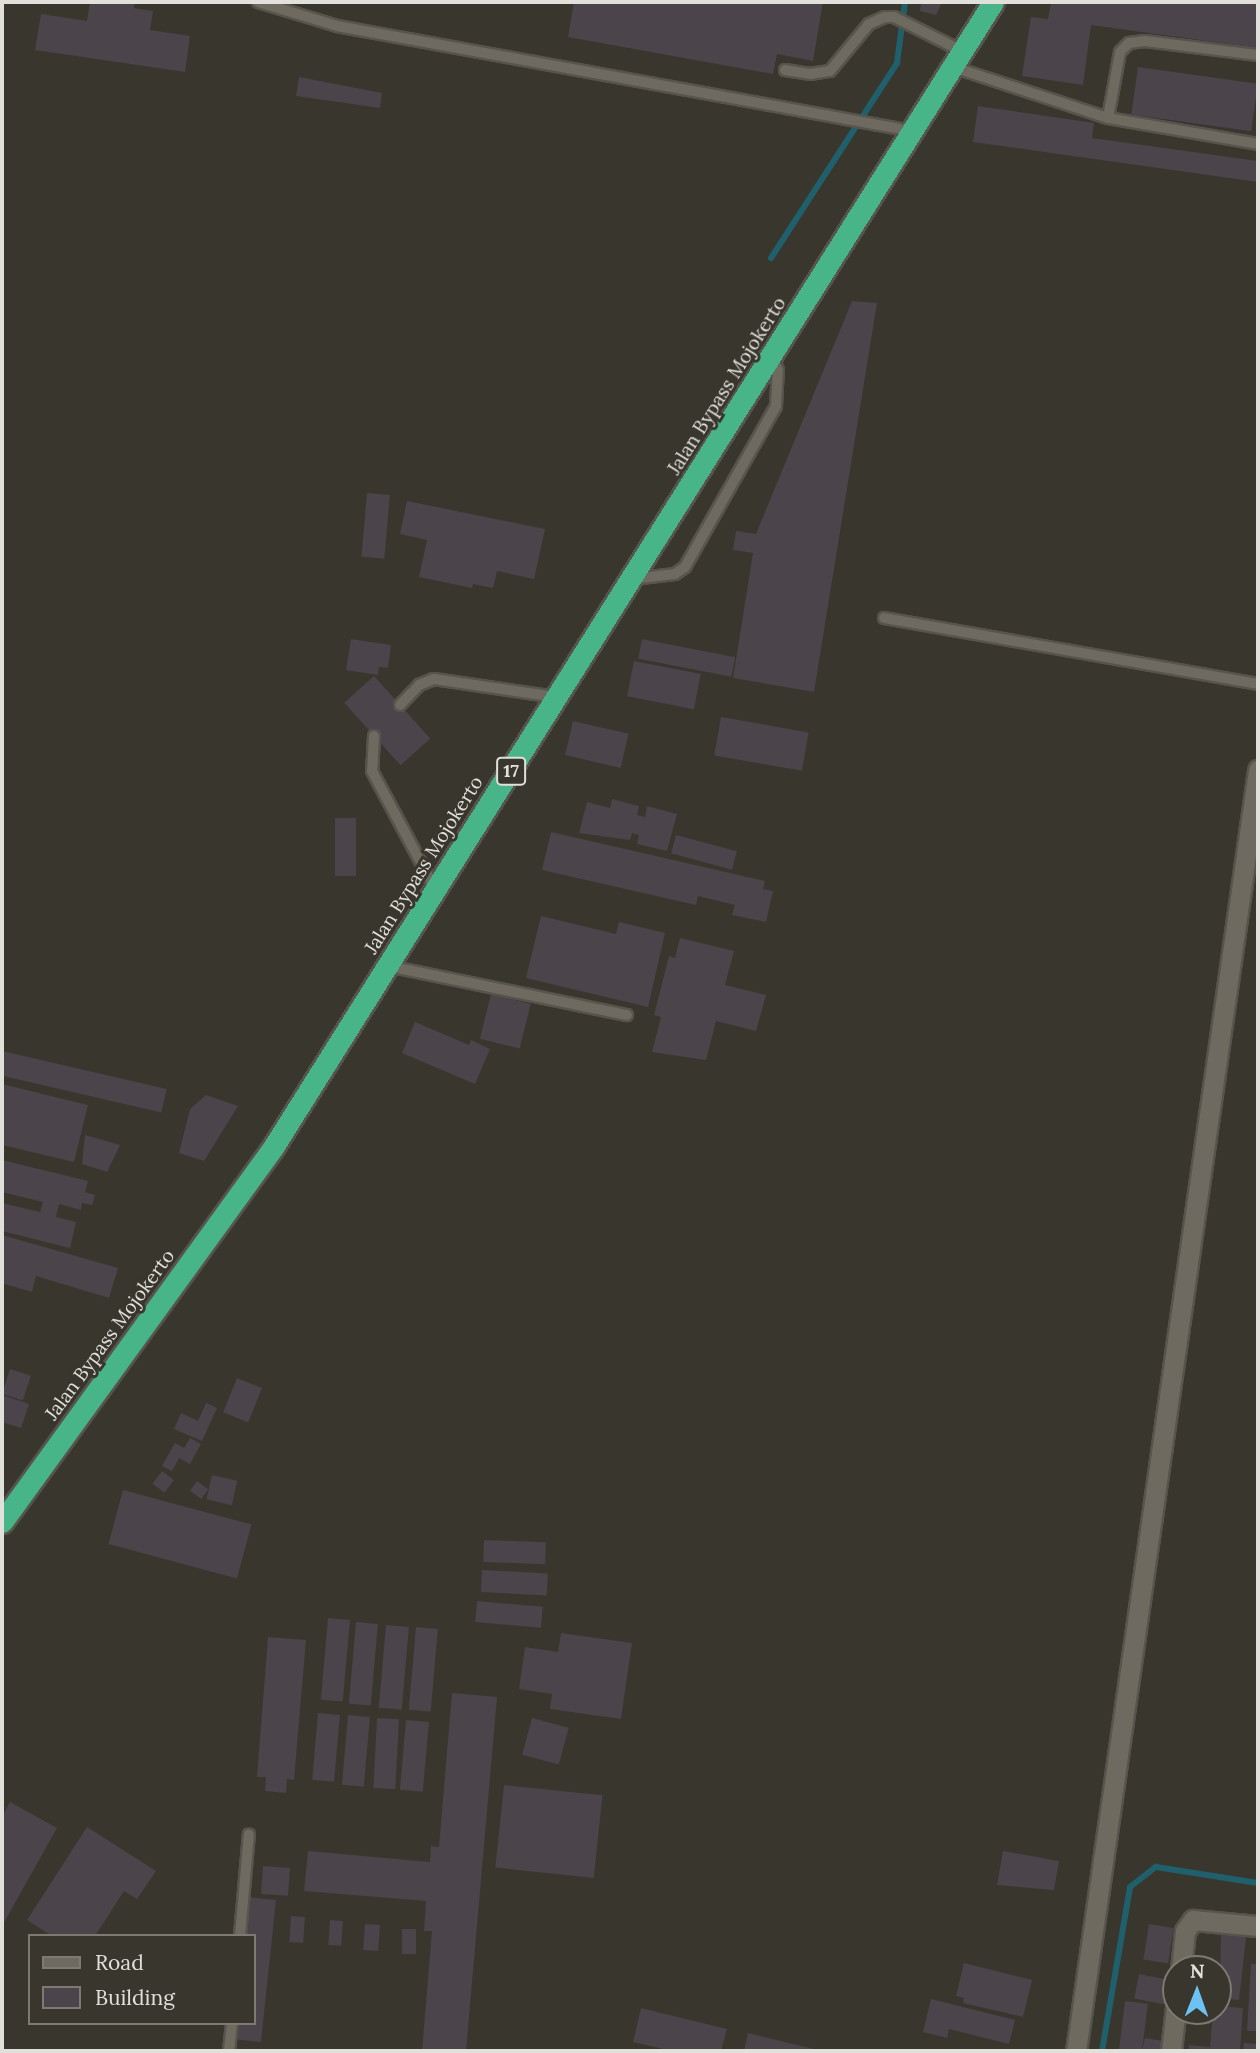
<!DOCTYPE html>
<style>
body{margin:0}
#map{position:relative;width:1260px;height:2053px;overflow:hidden;background:#39362d;font-family:Lora,serif}
div>[style]{position:absolute}
[style*='--x']{left:calc(var(--x)*1px);top:calc(var(--y)*1px);width:calc(var(--w)*1px);rotate:calc(var(--a)*1deg)}
.stream>*{height:6px;margin:-3px;padding:0 3px;transform-origin:3px;border-radius:3px;background:#1f606c}
.building>*{inset:0;background:#4b444b;transform-origin:0 0}
.roads{filter:drop-shadow(2px 0 #56544c) drop-shadow(-2px 0 #56544c) drop-shadow(0 2px #56544c) drop-shadow(0 -2px #56544c)}
.lane>*{height:10px;margin:-5px;padding:0 5px;transform-origin:5px;border-radius:5px;background:#6e6a60}
.street>*{height:19px;margin:-9.5px;padding:0 9.5px;transform-origin:9.5px;border-radius:9.5px;background:#6e6a60}
.highway>*{height:21px;margin:-10.5px;padding:0 10.5px;transform-origin:10.5px;border-radius:10.5px;background:#48b589}
span{translate:-50% -50%;white-space:nowrap;text-align:center;line-height:1.15;-webkit-text-stroke:6px #39362d;paint-order:stroke}
.shield-label span{padding:2px 5px;background:#39362d;border:2px solid;border-radius:5px;-webkit-text-stroke-width:0}
.shield-label{font-size:18px;color:#e1e0da;font-weight:700}
.street-label{font-size:19px;color:#e1e0da}
.frame{position:absolute;inset:0;border:4px solid #e1e0da;pointer-events:none}
.legend{position:absolute;left:28px;top:1934px;width:228px;height:91px;box-sizing:border-box;background:#39362d;border:2px solid #7c7a72;margin:0;padding:9px 12px;list-style:none;font-size:21px;color:#e1e0da}
.legend li{display:flex;align-items:center;gap:14px;height:35px}
.legend b{width:35px;border:2px solid #7c7a72}
.north{position:absolute;left:1162px;top:1955px;width:70px;height:70px;box-sizing:border-box;background:#39362d;border:2px solid #7c7a72;border-radius:50%;rotate:1deg;font-size:19px;font-weight:700;line-height:28px;text-align:center;color:#e1e0da}
.north::after{content:'';display:block;margin:auto;width:24px;height:32px;background:#6dc2f3;clip-path:polygon(50% 0,100% 100%,50% 72%,0 100%)}
</style>
<div id="map">
<div class="stream">
<i style="--x:771;--y:258;--w:232;--a:-57.1"></i>
<i style="--x:897;--y:63;--w:62;--a:-82.5"></i>
<i style="--x:1102;--y:2051;--w:166;--a:-80.3"></i>
<i style="--x:1130;--y:1887;--w:33;--a:-38"></i>
<i style="--x:1156;--y:1867;--w:103;--a:8.9"></i>
</div>
<div class="building">
<i style="clip-path:polygon(90px 2px,135px 2px,134px 8px,153px 11px,150px 30px,190px 36px,185px 72px,35px 50px,41px 14px,87px 21px)"></i>
<i style="clip-path:polygon(574px 2px,823px 2px,813px 61px,777px 54px,773px 74px,568px 37px)"></i>
<i style="clip-path:polygon(921px 2px,942px 2px,936px 15px,920px 11px)"></i>
<i style="clip-path:polygon(1051px 2px,1258px 4px,1258px 48px,1091px 25px,1083px 85px,1022px 76px,1031px 17px,1048px 19px)"></i>
<i style="left:1138px;top:67px;width:121px;height:48px;rotate:8deg"></i>
<i style="clip-path:polygon(299px 77px,382px 93px,380px 108px,296px 96px)"></i>
<i style="clip-path:polygon(978px 106px,1094px 123px,1092px 138px,1258px 161px,1258px 182px,973px 142px)"></i>
<i style="clip-path:polygon(852px 301px,877px 303px,814px 692px,733px 678px,753px 553px,733px 550px,736px 531px,756px 534px)"></i>
<i style="left:367px;top:493px;width:23px;height:64px;rotate:5deg"></i>
<i style="clip-path:polygon(407px 501px,545px 529px,534px 579px,497px 571px,493px 588px,473px 584px,472px 588px,419px 577px,427px 540px,400px 534px)"></i>
<i style="clip-path:polygon(351px 639px,391px 645px,388px 668px,379px 667px,378px 675px,346px 670px)"></i>
<i style="left:642px;top:639px;width:95px;height:20px;rotate:11deg"></i>
<i style="left:634px;top:661px;width:68px;height:36px;rotate:11deg"></i>
<i style="left:374px;top:676px;width:84px;height:40px;rotate:48deg"></i>
<i style="left:721px;top:717px;width:89px;height:39px;rotate:10deg"></i>
<i style="left:573px;top:721px;width:57px;height:35px;rotate:13deg"></i>
<i style="clip-path:polygon(612px 799px,639px 806px,637px 815px,645px 817px,647px 806px,677px 814px,667px 851px,637px 844px,639px 835px,632px 833px,630px 840px,579px 833px,587px 802px,610px 808px)"></i>
<i style="left:335px;top:818px;width:21px;height:58px"></i>
<i style="clip-path:polygon(551px 832px,765px 881px,763px 889px,773px 891px,766px 922px,732px 915px,735px 905px,698px 896px,696px 905px,542px 870px)"></i>
<i style="left:676px;top:835px;width:63px;height:19px;rotate:15deg"></i>
<i style="clip-path:polygon(541px 916px,616px 934px,619px 922px,665px 933px,648px 1007px,526px 978px)"></i>
<i style="clip-path:polygon(680px 938px,734px 951px,725px 985px,766px 995px,756px 1031px,716px 1021px,706px 1060px,652px 1052px,661px 1017px,654px 1015px,669px 956px,675px 958px)"></i>
<i style="left:491px;top:994px;width:41px;height:46px;rotate:14deg"></i>
<i style="clip-path:polygon(415px 1022px,469px 1045px,471px 1040px,490px 1049px,475px 1084px,402px 1053px)"></i>
<i style="left:2px;top:1051px;width:169px;height:24px;rotate:13deg"></i>
<i style="clip-path:polygon(2px 1084px,88px 1105px,74px 1162px,2px 1145px)"></i>
<i style="clip-path:polygon(206px 1095px,238px 1106px,204px 1161px,179px 1153px,190px 1109px)"></i>
<i style="clip-path:polygon(85px 1135px,120px 1145px,107px 1172px,82px 1164px)"></i>
<i style="clip-path:polygon(2px 1160px,88px 1181px,85px 1192px,95px 1195px,92px 1205px,82px 1203px,81px 1210px,59px 1204px,56px 1217px,76px 1222px,70px 1248px,2px 1231px,2px 1203px,40px 1212px,43px 1202px,2px 1192px)"></i>
<i style="clip-path:polygon(2px 1235px,118px 1268px,109px 1298px,36px 1276px,32px 1292px,2px 1283px)"></i>
<i style="left:10px;top:1369px;width:22px;height:26px;rotate:18deg"></i>
<i style="left:237px;top:1378px;width:27px;height:37px;rotate:22deg"></i>
<i style="clip-path:polygon(2px 1395px,29px 1404px,21px 1428px,2px 1422px)"></i>
<i style="clip-path:polygon(206px 1403px,217px 1408px,202px 1441px,174px 1429px,181px 1413px,198px 1421px)"></i>
<i style="clip-path:polygon(190px 1438px,201px 1444px,190px 1464px,179px 1458px,172px 1471px,162px 1466px,175px 1443px,184px 1448px)"></i>
<i style="left:162px;top:1471px;width:15px;height:16px;rotate:37deg"></i>
<i style="left:212px;top:1475px;width:26px;height:25px;rotate:13deg"></i>
<i style="left:197px;top:1481px;width:14px;height:12px;rotate:36deg"></i>
<i style="left:123px;top:1490px;width:133px;height:56px;rotate:15deg"></i>
<i style="left:484px;top:1540px;width:62px;height:22px;rotate:2deg"></i>
<i style="left:482px;top:1570px;width:66px;height:22px;rotate:3deg"></i>
<i style="left:477px;top:1601px;width:66px;height:21px;rotate:5deg"></i>
<i style="left:328px;top:1618px;width:22px;height:82px;rotate:5deg"></i>
<i style="left:356px;top:1622px;width:22px;height:82px;rotate:5deg"></i>
<i style="left:386px;top:1625px;width:23px;height:83px;rotate:5deg"></i>
<i style="left:416px;top:1627px;width:22px;height:83px;rotate:5deg"></i>
<i style="clip-path:polygon(561px 1633px,632px 1643px,621px 1719px,550px 1709px,552px 1694px,519px 1689px,525px 1647px,558px 1652px)"></i>
<i style="clip-path:polygon(268px 1637px,306px 1640px,294px 1780px,287px 1779px,286px 1793px,265px 1791px,266px 1777px,257px 1777px)"></i>
<i style="clip-path:polygon(452px 1693px,497px 1697px,466px 2051px,422px 2051px,432px 1931px,424px 1931px,426px 1901px,304px 1891px,308px 1851px,430px 1862px,431px 1846px,439px 1847px)"></i>
<i style="left:318px;top:1713px;width:22px;height:67px;rotate:5deg"></i>
<i style="left:348px;top:1715px;width:22px;height:70px;rotate:5deg"></i>
<i style="left:377px;top:1718px;width:22px;height:70px;rotate:3deg"></i>
<i style="left:532px;top:1718px;width:38px;height:38px;rotate:15deg"></i>
<i style="left:406px;top:1720px;width:23px;height:70px;rotate:5deg"></i>
<i style="left:504px;top:1785px;width:99px;height:83px;rotate:6deg"></i>
<i style="clip-path:polygon(10px 1802px,57px 1828px,2px 1926px,2px 1817px)"></i>
<i style="clip-path:polygon(87px 1827px,156px 1871px,137px 1899px,124px 1891px,95px 1936px,52px 1936px,27px 1920px)"></i>
<i style="clip-path:polygon(1003px 1851px,1059px 1861px,1054px 1890px,997px 1885px)"></i>
<i style="left:263px;top:1866px;width:27px;height:28px;rotate:4deg"></i>
<i style="clip-path:polygon(247px 1897px,276px 1900px,261px 2042px,232px 2039px,234px 2023px,254px 2023px,254px 1936px,243px 1936px)"></i>
<i style="left:291px;top:1916px;width:14px;height:26px;rotate:4deg"></i>
<i style="left:330px;top:1920px;width:13px;height:25px;rotate:4deg"></i>
<i style="left:365px;top:1924px;width:15px;height:26px;rotate:4deg"></i>
<i style="left:1149px;top:1924px;width:25px;height:36px;rotate:9deg"></i>
<i style="clip-path:polygon(1221px 1927px,1247px 1929px,1239px 2000px,1220px 1999px)"></i>
<i style="left:402px;top:1929px;width:14px;height:25px"></i>
<i style="clip-path:polygon(964px 1963px,1032px 1980px,1023px 2017px,963px 2003px,964px 1998px,956px 1996px)"></i>
<i style="clip-path:polygon(1251px 1964px,1258px 1964px,1258px 2031px,1247px 2031px)"></i>
<i style="left:1139px;top:1974px;width:31px;height:25px;rotate:11deg"></i>
<i style="clip-path:polygon(931px 1999px,1015px 2020px,1009px 2044px,949px 2029px,947px 2038px,923px 2032px)"></i>
<i style="left:1125px;top:2001px;width:23px;height:51px;rotate:7deg"></i>
<i style="clip-path:polygon(1218px 2006px,1243px 2008px,1240px 2051px,1189px 2051px,1189px 2045px,1210px 2047px,1213px 2011px,1218px 2011px)"></i>
<i style="clip-path:polygon(641px 2008px,727px 2029px,721px 2051px,672px 2051px,633px 2042px)"></i>
<i style="left:1194px;top:2011px;width:16px;height:13px"></i>
<i style="clip-path:polygon(748px 2033px,818px 2050px,818px 2051px,744px 2051px)"></i>
<i style="clip-path:polygon(1145px 2038px,1164px 2041px,1162px 2051px,1142px 2051px)"></i>
<i style="clip-path:polygon(1244px 2043px,1258px 2044px,1258px 2051px,1243px 2051px)"></i>
</div>
<div class="roads">
<div class="lane">
<i style="--x:258;--y:2;--w:83;--a:16.9"></i>
<i style="--x:337;--y:26;--w:585;--a:10.35"></i>
<i style="--x:953;--y:67;--w:163;--a:18.2"></i>
<i style="--x:1108;--y:118;--w:152;--a:9.8"></i>
<i style="--x:785;--y:70;--w:25;--a:9"></i>
<i style="--x:810;--y:74;--w:20;--a:-9"></i>
<i style="--x:830;--y:71;--w:61;--a:-50.3"></i>
<i style="--x:869;--y:24;--w:17;--a:-24"></i>
<i style="--x:885;--y:17;--w:9;--a:0"></i>
<i style="--x:894;--y:17;--w:76;--a:26.6"></i>
<i style="--x:1108;--y:118;--w:67;--a:-79.7"></i>
<i style="--x:1120;--y:52;--w:13;--a:-45"></i>
<i style="--x:1129;--y:43;--w:16;--a:-7"></i>
<i style="--x:1145;--y:41;--w:114;--a:7.1"></i>
<i style="--x:633;--y:579;--w:42;--a:-6.8"></i>
<i style="--x:675;--y:574;--w:12;--a:-35"></i>
<i style="--x:685;--y:567;--w:185;--a:-60.5"></i>
<i style="--x:776;--y:406;--w:36;--a:-87"></i>
<i style="--x:778;--y:370;--w:14;--a:-115"></i>
<i style="--x:884;--y:618;--w:380;--a:10"></i>
<i style="--x:400;--y:705;--w:28;--a:-46"></i>
<i style="--x:419;--y:685;--w:16;--a:-22"></i>
<i style="--x:434;--y:679;--w:123;--a:8.4"></i>
<i style="--x:374;--y:736;--w:35;--a:93"></i>
<i style="--x:372;--y:771;--w:134;--a:61.9"></i>
<i style="--x:388;--y:966;--w:244;--a:11.6"></i>
<i style="--x:240;--y:1936;--w:102;--a:-85"></i>
<i style="--x:229;--y:2051;--w:28;--a:-84"></i>
</div>
<div class="street">
<i style="--x:1181;--y:1969;--w:38;--a:-84"></i>
<i style="--x:1185;--y:1931;--w:14;--a:-54"></i>
<i style="--x:1193;--y:1920;--w:65;--a:5.3"></i>
<i style="--x:1076;--y:2051;--w:1294;--a:-81.91"></i>
<i style="--x:1171;--y:2051;--w:44;--a:-83.5"></i>
</div>
<div class="highway">
<i style="--x:2;--y:1522;--w:464;--a:-54.1"></i>
<i style="--x:274;--y:1146;--w:1351;--a:-57.85"></i>
</div>
</div>
<div class="shield-label">
<span style="left:511px;top:771px">17</span>
</div>
<div class="street-label">
<span style="left:727px;top:386px;rotate:-58deg">Jalan Bypass Mojokerto</span>
<span style="left:424px;top:865px;rotate:-58deg">Jalan Bypass Mojokerto</span>
<span style="left:110px;top:1335px;rotate:-54deg">Jalan Bypass Mojokerto</span>
</div>
<div class="frame"></div>
<ul class="legend">
<li><b style="height:9px;background:#6e6a60"></b>Road</li>
<li><b style="height:19px;background:#4b444b"></b>Building</li>
</ul>
<div class="north">N</div>
</div>
